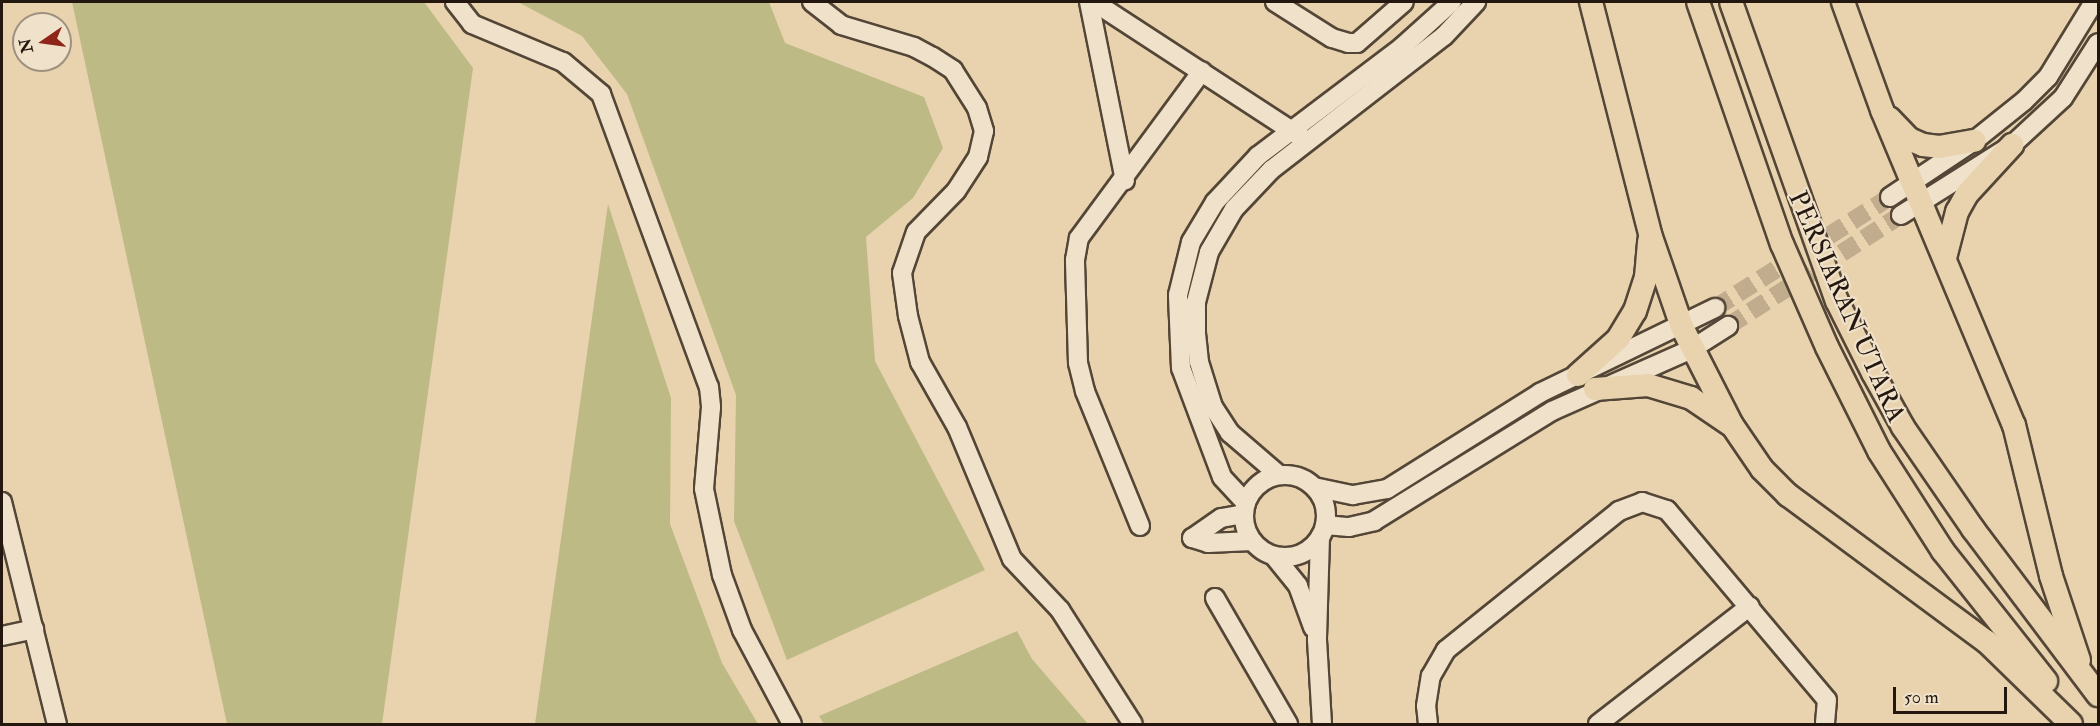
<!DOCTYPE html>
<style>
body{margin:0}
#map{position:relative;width:2100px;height:726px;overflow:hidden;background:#e8d3ae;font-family:"IM FELL Double Pica",serif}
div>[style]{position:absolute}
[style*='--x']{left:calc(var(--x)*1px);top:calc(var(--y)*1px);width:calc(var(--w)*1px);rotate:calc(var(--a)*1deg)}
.green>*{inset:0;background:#bdba85}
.minor-tunnel>*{height:18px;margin-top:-9px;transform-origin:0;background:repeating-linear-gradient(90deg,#c1ad8e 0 18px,transparent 0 27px)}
.roads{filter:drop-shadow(2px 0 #544637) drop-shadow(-2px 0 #544637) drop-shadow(0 2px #544637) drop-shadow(0 -2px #544637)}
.minor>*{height:18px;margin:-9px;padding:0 9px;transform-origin:9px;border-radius:9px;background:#f0e2ca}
.minor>.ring{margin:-9px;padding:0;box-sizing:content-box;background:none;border:18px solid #f0e2ca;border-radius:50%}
.major>*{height:22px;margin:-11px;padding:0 11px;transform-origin:11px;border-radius:11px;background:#e8d3ae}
span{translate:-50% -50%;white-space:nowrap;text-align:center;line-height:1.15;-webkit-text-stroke:4.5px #f0e2ca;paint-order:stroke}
.street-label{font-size:26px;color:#23170f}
.frame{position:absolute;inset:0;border:3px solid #23170f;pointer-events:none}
.north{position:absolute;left:12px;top:12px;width:60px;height:60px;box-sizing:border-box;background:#f0e2ca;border:2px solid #9e917f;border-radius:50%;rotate:257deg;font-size:16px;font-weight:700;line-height:24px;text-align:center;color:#23170f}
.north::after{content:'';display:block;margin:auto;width:21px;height:27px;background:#8f2418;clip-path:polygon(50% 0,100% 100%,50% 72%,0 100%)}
.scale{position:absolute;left:1893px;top:687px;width:114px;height:27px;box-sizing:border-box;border:3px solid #23170f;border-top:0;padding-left:8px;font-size:18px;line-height:21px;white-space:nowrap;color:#23170f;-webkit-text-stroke:4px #f0e2ca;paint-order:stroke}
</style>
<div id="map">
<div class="green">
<i style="clip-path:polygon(72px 2px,424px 2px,473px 68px,382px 724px,227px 724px)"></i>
<i style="clip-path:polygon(518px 2px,769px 2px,785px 43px,924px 97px,943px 148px,913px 198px,866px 237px,875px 361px,985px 570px,787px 660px,734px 521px,736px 395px,627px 94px,582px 36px)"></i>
<i style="clip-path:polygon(608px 204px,671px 398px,670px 524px,722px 663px,758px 724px,535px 724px)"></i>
<i style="clip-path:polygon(1017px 631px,1032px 659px,1088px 724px,824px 724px,819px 716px)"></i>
</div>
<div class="minor-tunnel">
<i style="--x:1715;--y:308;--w:207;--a:-32.4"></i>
<i style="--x:1728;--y:326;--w:206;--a:-32.7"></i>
</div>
<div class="roads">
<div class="minor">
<i style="--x:455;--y:2;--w:28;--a:52"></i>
<i style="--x:472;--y:24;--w:99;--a:22.7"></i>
<i style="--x:563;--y:62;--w:50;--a:40.1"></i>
<i style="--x:601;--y:94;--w:312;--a:69.8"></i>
<i style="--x:709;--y:387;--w:20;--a:84"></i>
<i style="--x:711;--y:407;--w:82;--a:94.9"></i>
<i style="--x:704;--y:489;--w:88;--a:78.2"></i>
<i style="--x:722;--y:575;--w:59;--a:70"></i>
<i style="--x:742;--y:630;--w:106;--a:62"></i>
<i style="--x:812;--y:2;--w:37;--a:38"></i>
<i style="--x:841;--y:25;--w:76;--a:16.8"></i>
<i style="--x:914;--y:47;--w:21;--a:28"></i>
<i style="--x:933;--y:57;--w:24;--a:33"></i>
<i style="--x:953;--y:70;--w:45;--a:57.7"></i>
<i style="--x:977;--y:108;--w:24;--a:73"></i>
<i style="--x:984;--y:131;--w:27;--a:103"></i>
<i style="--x:978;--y:157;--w:40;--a:122.9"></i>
<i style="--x:956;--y:191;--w:57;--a:134.3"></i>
<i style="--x:916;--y:232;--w:43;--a:108.9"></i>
<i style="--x:902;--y:273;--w:43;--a:82.1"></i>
<i style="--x:908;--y:316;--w:48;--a:75.4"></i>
<i style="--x:920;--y:362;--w:75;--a:60.4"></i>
<i style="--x:957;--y:427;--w:143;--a:67.4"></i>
<i style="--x:1012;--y:559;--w:70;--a:46.7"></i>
<i style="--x:1060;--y:610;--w:135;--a:57.4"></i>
<i style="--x:1089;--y:2;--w:182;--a:78.6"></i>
<i style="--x:1094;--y:2;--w:247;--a:33.1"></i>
<i style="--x:1275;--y:2;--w:67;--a:32.3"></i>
<i style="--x:1332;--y:38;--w:17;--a:17"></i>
<i style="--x:1348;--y:43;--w:9;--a:0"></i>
<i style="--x:1357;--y:43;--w:62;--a:-41.1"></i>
<i style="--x:1890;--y:197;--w:101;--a:-33.7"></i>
<i style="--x:1974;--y:141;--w:64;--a:-38.7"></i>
<i style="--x:2024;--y:101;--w:34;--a:-45"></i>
<i style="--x:2048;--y:77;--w:88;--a:-58.5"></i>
<i style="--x:1901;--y:215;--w:131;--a:-32.2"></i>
<i style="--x:2012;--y:145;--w:69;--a:-42.7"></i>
<i style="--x:2063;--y:98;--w:65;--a:-57.5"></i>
<i style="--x:1279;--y:475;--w:65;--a:-139.4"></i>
<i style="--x:1230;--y:433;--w:31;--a:-123"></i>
<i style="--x:1213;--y:407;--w:47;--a:-107.3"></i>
<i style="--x:1199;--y:362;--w:29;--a:-96"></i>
<i style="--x:1196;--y:333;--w:31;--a:-90"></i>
<i style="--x:1196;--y:302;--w:52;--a:-75.4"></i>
<i style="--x:1209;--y:252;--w:50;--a:-59.8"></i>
<i style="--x:1234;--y:209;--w:54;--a:-46.5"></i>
<i style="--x:1271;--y:170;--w:219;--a:-37.8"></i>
<i style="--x:1444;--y:36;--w:47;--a:-46.7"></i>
<i class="ring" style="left:1244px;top:475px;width:64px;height:64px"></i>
<i style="--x:1314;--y:487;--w:40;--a:12"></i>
<i style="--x:1353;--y:495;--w:35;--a:-10"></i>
<i style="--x:1387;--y:489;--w:181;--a:-32.1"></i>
<i style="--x:1540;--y:393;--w:195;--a:-25.9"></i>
<i style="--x:2;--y:502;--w:229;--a:76.1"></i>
<i style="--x:1246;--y:503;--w:35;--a:-133"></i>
<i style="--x:1222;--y:477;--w:116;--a:-110.6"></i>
<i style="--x:1181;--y:368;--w:73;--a:-92.4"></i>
<i style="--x:1178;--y:295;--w:55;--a:-76.2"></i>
<i style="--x:1191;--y:242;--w:47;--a:-59"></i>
<i style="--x:1215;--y:202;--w:63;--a:-46.9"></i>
<i style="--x:1258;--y:156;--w:181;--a:-37.1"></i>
<i style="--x:1402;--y:47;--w:67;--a:-42"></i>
<i style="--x:1244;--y:514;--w:23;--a:170"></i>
<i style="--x:1221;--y:518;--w:35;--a:145"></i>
<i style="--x:1192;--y:538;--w:17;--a:17"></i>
<i style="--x:1208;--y:543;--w:44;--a:-2.6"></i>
<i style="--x:1325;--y:525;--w:24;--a:5"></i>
<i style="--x:1349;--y:527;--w:26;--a:-13"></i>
<i style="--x:1374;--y:521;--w:209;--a:-31.7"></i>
<i style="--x:1552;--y:411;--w:153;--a:-23.9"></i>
<i style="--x:1692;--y:349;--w:43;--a:-32.6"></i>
<i style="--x:1140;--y:526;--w:146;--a:-112.2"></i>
<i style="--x:1085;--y:391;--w:29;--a:-104"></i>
<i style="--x:1078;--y:363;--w:103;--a:-91.7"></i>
<i style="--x:1075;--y:260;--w:22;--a:-80"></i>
<i style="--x:1079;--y:238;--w:207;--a:-53.6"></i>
<i style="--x:1320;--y:537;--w:103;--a:91.7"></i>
<i style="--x:1317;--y:640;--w:84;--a:86.6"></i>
<i style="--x:1274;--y:556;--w:38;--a:51"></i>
<i style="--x:1298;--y:586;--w:44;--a:69.9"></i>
<i style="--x:1215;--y:598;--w:146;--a:59.9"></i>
<i style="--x:2;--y:636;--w:33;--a:-12"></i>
<i style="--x:1428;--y:724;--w:18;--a:-96"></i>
<i style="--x:1426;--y:706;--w:30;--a:-81"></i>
<i style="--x:1431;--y:676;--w:30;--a:-60"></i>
<i style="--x:1446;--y:650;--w:222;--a:-38.8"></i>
<i style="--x:1619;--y:511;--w:25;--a:-21"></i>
<i style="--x:1642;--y:502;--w:26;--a:18"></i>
<i style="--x:1667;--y:510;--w:248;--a:49.9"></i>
<i style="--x:1827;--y:700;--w:24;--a:95"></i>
<i style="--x:1598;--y:724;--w:192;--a:-37.8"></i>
</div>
<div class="major">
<i style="--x:1591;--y:2;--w:239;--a:75.7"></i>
<i style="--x:1650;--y:234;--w:98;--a:71"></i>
<i style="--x:1682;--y:327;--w:110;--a:63"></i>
<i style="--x:1732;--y:425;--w:53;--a:55.7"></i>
<i style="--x:1762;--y:469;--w:37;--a:45"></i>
<i style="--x:1788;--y:495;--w:247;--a:36.5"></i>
<i style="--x:1987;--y:642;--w:117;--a:44.3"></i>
<i style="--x:1698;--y:2;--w:256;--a:70.9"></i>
<i style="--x:1782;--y:244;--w:112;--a:66.4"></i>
<i style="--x:1827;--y:347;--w:116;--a:63.4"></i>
<i style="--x:1879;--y:451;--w:119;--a:57.4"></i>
<i style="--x:1943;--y:551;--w:166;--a:51.6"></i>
<i style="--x:1731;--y:2;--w:317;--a:70.5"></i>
<i style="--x:1837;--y:301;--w:80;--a:63.4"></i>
<i style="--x:1873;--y:373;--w:62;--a:60.9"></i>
<i style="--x:1903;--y:427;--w:124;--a:55.5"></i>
<i style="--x:1973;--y:529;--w:208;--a:53"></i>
<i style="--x:1843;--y:2;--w:115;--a:70.1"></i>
<i style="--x:1882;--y:110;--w:342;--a:67.3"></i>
<i style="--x:2014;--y:425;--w:155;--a:76.2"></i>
<i style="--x:2051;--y:576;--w:89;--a:71.6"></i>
<i style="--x:1889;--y:118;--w:29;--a:46"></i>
<i style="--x:1909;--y:139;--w:15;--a:23"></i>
<i style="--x:1923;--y:145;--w:16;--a:7"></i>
<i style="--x:1939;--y:147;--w:36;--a:-10"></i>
<i style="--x:1945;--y:258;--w:48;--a:-75.4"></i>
<i style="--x:1957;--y:212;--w:21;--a:-61"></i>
<i style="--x:1967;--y:194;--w:67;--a:-47.4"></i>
<i style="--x:1578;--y:375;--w:54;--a:-42"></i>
<i style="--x:1618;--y:339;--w:33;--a:-59"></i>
<i style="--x:1635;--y:311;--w:36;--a:-72"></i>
<i style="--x:1646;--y:277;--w:36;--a:-85"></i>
<i style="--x:1595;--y:389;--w:53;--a:-4.3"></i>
<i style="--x:1648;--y:385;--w:45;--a:16.8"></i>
<i style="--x:1691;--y:398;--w:48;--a:34"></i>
</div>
</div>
<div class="street-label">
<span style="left:1846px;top:307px;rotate:66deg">PERSIARAN UTARA</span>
</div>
<div class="frame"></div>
<div class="north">N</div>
<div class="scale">50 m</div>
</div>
